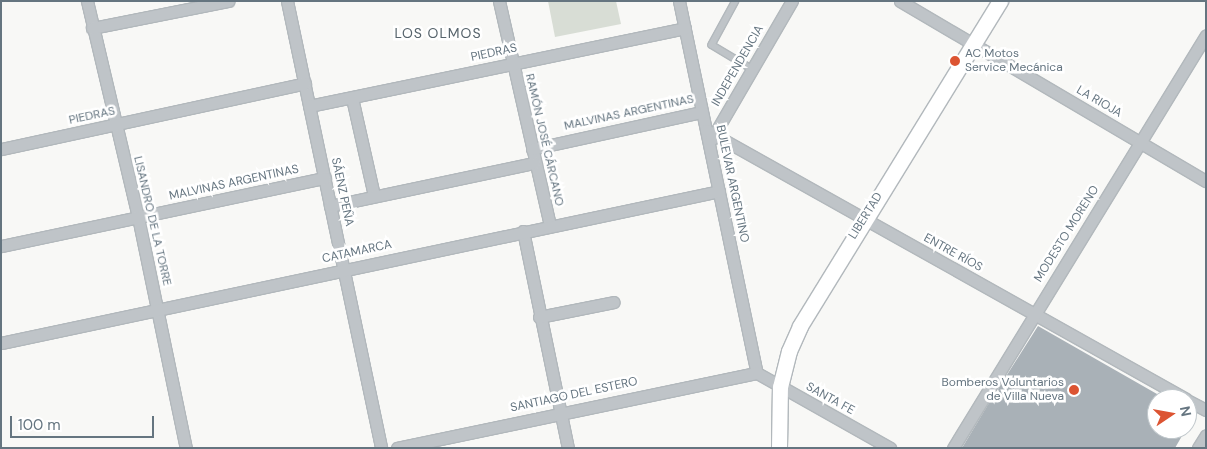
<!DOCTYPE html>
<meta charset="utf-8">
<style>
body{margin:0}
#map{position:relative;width:1207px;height:449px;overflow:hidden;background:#f8f8f6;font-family:"DM Sans",sans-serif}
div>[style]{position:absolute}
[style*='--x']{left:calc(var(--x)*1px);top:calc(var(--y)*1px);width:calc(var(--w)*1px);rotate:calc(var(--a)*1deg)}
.green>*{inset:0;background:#d8ddd5}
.building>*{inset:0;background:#a9b1b7}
.roads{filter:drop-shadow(1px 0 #b2b8bc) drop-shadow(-1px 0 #b2b8bc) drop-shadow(0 1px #b2b8bc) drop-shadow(0 -1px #b2b8bc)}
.lane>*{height:5.5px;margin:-2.75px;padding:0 2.75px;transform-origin:2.75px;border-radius:2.75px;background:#bfc4c8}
.street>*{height:11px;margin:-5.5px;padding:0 5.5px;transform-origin:5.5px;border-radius:5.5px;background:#bfc4c8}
.secondary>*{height:15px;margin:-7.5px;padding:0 7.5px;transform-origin:7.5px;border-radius:7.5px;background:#fff}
.dots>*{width:14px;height:14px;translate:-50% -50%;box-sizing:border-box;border:2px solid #fff;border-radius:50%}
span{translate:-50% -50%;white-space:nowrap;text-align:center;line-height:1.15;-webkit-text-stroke:5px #fff;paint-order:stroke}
.street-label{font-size:12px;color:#657580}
.poi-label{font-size:12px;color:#657580}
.left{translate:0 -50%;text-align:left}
.right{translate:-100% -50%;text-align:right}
.neighbourhood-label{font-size:14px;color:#56636b;letter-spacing:1px}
.frame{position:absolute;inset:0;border:2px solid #657580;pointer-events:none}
.north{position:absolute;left:1147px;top:389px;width:50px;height:50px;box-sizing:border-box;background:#fff;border:1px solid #c1c8cc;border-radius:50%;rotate:78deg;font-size:14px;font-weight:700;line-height:20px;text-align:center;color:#657580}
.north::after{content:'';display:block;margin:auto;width:18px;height:22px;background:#dc5432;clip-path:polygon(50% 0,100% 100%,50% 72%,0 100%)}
.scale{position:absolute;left:10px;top:416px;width:144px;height:22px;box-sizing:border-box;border:2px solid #657580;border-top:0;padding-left:6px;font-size:15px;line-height:18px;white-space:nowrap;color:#657580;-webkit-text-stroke:4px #fff;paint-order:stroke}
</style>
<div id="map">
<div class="green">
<i style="clip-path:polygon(548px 1px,616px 1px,621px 24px,555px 37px)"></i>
</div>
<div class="building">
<i style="clip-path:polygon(1038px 326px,1157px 394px,1157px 429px,1186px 429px,1175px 448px,962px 448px,992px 398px,1001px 397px,998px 389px)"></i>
</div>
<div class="roads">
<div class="lane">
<i style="--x:736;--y:1;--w:50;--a:118.6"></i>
<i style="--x:712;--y:45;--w:47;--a:31"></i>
</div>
<div class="street">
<i style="--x:87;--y:1;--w:222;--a:76.7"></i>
<i style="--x:138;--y:217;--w:236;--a:78.3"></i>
<i style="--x:287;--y:1;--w:457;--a:78.1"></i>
<i style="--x:499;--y:1;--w:231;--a:77.2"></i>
<i style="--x:679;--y:1;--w:380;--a:78.2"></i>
<i style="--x:900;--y:1;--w:355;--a:30.5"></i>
<i style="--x:92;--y:28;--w:139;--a:-11.2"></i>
<i style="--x:352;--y:98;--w:100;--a:77.3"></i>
<i style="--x:309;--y:106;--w:384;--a:-11.7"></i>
<i style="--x:706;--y:130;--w:550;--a:29.27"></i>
<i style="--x:711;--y:140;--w:161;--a:-59.8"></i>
<i style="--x:1;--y:149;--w:311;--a:-12.2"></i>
<i style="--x:532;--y:149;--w:174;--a:-12.3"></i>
<i style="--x:330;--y:206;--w:208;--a:-11.9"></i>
<i style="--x:523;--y:231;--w:222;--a:78.3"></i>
<i style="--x:1;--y:246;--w:331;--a:-11.9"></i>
<i style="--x:539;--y:317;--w:76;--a:-11.3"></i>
<i style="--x:1;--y:343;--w:734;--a:-11.95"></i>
<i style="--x:757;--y:373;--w:153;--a:29.4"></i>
<i style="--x:1187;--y:400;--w:21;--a:28"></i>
<i style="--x:397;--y:448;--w:368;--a:-11.8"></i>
<i style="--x:953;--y:448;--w:484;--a:-58.5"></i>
<i style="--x:1198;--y:448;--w:15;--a:-58"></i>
</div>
<div class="secondary">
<i style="--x:779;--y:448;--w:61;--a:-89.1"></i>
<i style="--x:780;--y:387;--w:37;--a:-76"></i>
<i style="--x:789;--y:351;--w:27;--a:-66"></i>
<i style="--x:800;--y:326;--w:382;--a:-58.4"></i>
</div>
</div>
<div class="dots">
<i style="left:955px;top:61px;background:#dc5432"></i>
<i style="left:1074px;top:390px;background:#dc5432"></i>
</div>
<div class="street-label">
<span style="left:494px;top:53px;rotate:-12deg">PIEDRAS</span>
<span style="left:738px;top:66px;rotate:-60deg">INDEPENDENCIA</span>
<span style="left:1099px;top:102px;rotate:30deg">LA RIOJA</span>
<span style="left:629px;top:113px;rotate:-12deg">MALVINAS ARGENTINAS</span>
<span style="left:92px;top:116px;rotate:-12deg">PIEDRAS</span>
<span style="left:544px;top:140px;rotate:77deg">RAMÓN JOSÉ CÁRCANO</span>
<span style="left:234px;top:183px;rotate:-12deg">MALVINAS ARGENTINAS</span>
<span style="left:732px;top:184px;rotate:78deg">BULEVAR ARGENTINO</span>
<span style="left:342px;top:192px;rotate:78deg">SÁENZ PEÑA</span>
<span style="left:866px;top:216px;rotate:-58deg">LIBERTAD</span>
<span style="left:152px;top:221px;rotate:77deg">LISANDRO DE LA TORRE</span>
<span style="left:1067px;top:234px;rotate:-58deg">MODESTO MORENO</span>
<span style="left:357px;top:252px;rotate:-12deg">CATAMARCA</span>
<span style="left:953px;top:253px;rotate:29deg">ENTRE RÍOS</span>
<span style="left:574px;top:395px;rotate:-12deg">SANTIAGO DEL ESTERO</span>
<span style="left:830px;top:399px;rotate:29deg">SANTA FE</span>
</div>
<div class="poi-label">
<span class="left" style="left:965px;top:61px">AC Motos<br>Service Mecánica</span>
<span class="right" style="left:1064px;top:390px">Bomberos Voluntarios<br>de Villa Nueva</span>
</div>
<div class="neighbourhood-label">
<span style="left:438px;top:33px">LOS OLMOS</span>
</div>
<div class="frame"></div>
<div class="north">N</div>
<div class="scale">100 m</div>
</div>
